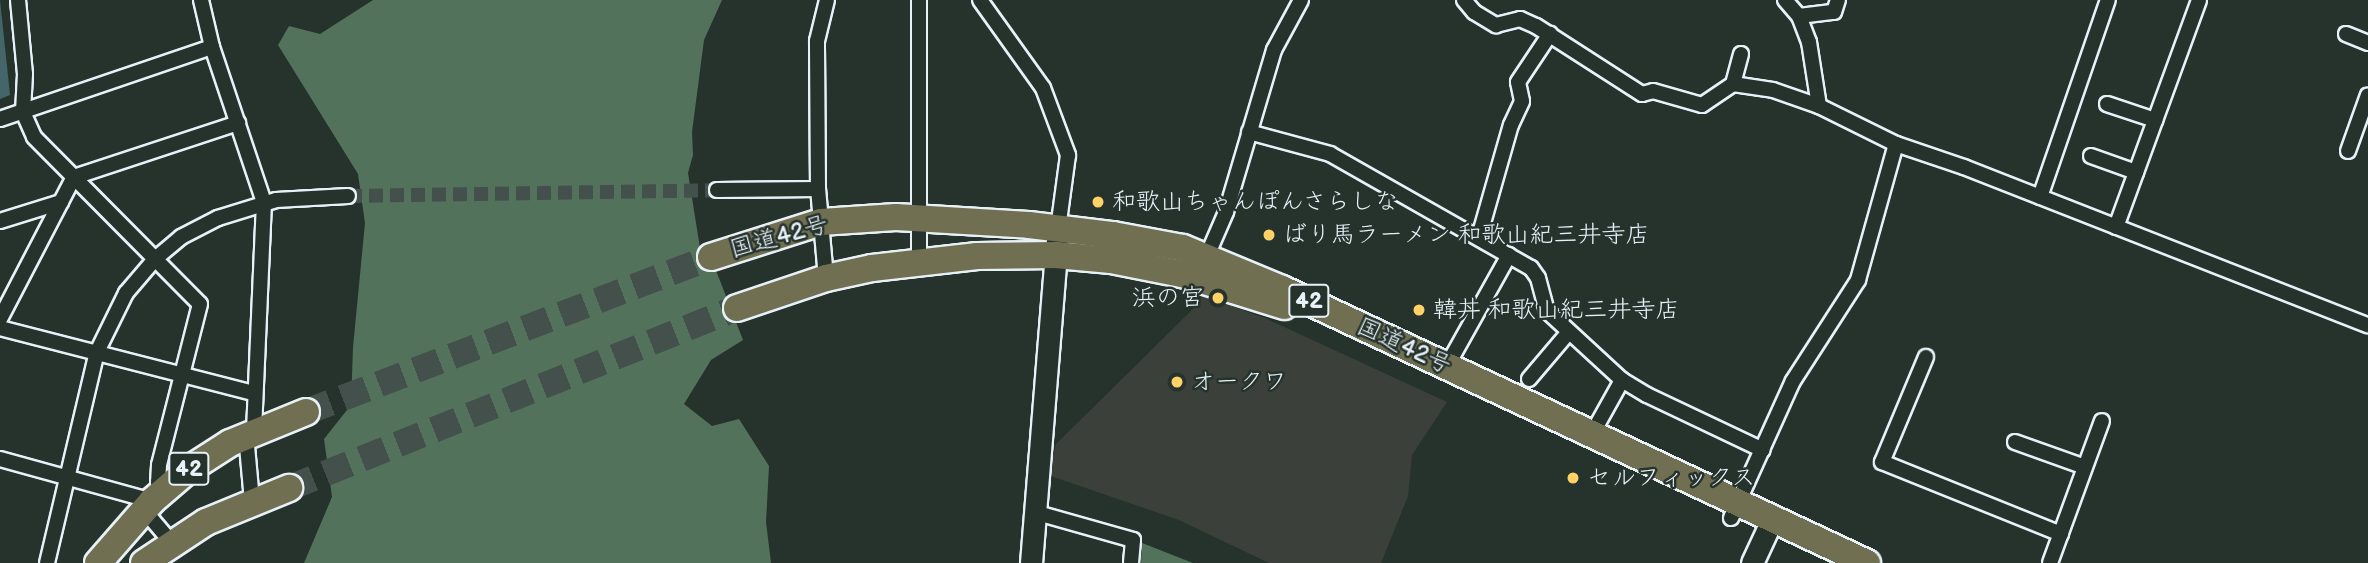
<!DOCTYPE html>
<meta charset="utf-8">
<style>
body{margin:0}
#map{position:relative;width:2368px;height:563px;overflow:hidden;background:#26332d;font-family:"Balsamiq Sans","Klee One",sans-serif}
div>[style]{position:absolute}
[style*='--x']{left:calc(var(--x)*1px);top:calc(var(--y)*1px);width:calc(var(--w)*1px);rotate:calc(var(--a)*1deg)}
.built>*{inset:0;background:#3b403a}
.green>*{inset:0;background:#53725c}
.water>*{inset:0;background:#44666a}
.street-tunnel>*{height:14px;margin-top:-7px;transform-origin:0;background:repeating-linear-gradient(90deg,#43504b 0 14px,transparent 0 21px)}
.highway-tunnel>*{height:26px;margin-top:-13px;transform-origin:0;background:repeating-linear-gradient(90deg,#43504b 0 26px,transparent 0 39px)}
.roads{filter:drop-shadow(2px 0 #e8f1f8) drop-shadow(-2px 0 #e8f1f8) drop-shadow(0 2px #e8f1f8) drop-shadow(0 -2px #e8f1f8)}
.street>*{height:14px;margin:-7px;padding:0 7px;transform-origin:7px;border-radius:7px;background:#26332d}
.secondary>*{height:21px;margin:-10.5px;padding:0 10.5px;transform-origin:10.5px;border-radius:10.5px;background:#26332d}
.highway>*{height:26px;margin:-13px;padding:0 13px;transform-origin:13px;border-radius:13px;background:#716f52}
.dots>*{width:19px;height:19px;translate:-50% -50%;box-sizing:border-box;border:4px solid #26332d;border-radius:50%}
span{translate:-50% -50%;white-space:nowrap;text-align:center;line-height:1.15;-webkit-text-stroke:5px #26332d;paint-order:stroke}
.shield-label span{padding:2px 5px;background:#26332d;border:2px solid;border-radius:5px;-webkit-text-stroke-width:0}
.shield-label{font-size:23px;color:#e8f1f8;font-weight:700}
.poi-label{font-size:24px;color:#e8f1f8}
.left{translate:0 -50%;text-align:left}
.right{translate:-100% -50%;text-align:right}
.street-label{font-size:24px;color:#e8f1f8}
</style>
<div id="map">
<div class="built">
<i style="clip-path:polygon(1202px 295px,1267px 319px,1447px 402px,1412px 455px,1408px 496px,1381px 563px,1269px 563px,1179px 520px,1048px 475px,1056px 444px,1197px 305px)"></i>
</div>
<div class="green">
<i style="clip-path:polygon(373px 0,722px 0,704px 40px,692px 132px,693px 155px,688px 173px,700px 248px,717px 273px,743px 340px,711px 360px,684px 404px,712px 426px,739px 419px,769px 466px,766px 522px,771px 563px,304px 563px,332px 497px,324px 439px,351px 405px,353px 347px,365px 223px,358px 174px,278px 45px,289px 26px,320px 34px)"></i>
<i style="clip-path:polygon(1142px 543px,1193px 563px,1141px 563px)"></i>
</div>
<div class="water">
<i style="clip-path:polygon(0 0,10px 95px,0 99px)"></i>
</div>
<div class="street-tunnel">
<i style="--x:348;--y:196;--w:369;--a:-0.9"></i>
</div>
<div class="highway-tunnel">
<i style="--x:306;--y:412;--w:434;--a:-20.9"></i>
<i style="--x:289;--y:488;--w:483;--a:-21.9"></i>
</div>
<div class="roads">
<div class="street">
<i style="--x:18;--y:0;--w:74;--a:84.6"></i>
<i style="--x:25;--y:74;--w:38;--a:93"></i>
<i style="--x:23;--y:112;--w:27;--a:66"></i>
<i style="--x:34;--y:137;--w:235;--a:45.2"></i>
<i style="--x:200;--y:304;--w:166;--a:104.3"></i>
<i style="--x:159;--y:465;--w:17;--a:93"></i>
<i style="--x:158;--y:482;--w:10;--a:53"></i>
<i style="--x:201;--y:0;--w:48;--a:76.8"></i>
<i style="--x:212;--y:47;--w:163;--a:71.5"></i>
<i style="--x:264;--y:202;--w:230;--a:92.5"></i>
<i style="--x:919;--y:0;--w:261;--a:90"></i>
<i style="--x:980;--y:0;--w:108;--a:54.4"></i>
<i style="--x:1043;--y:88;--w:72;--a:69.5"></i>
<i style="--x:1068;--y:155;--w:75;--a:97.7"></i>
<i style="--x:1464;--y:0;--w:16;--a:50"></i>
<i style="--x:1474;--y:12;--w:26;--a:31"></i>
<i style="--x:1496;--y:25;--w:25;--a:-14"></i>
<i style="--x:1520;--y:19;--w:17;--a:24"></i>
<i style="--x:1536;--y:26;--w:126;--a:32.7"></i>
<i style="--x:1642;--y:94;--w:11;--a:-15"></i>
<i style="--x:1653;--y:91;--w:51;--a:15.9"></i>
<i style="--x:1702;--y:105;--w:37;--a:-34"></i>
<i style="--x:1733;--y:84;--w:40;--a:8.5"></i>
<i style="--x:1773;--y:90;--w:49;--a:19.2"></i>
<i style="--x:1819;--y:106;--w:86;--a:26.3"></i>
<i style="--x:1896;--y:144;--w:72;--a:18.7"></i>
<i style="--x:1964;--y:167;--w:434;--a:21.4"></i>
<i style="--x:1785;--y:0;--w:21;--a:49"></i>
<i style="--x:1799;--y:16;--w:28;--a:69"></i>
<i style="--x:1809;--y:42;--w:65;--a:81.1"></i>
<i style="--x:1799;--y:16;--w:35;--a:-7"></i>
<i style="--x:1834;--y:12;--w:13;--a:-72"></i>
<i style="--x:2346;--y:34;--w:24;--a:22"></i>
<i style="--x:1733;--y:84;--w:31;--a:-75"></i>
<i style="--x:2107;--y:104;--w:51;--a:18.4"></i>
<i style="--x:0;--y:119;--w:224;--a:-18.8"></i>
<i style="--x:1249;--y:132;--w:84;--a:15.2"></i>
<i style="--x:1330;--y:154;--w:231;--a:29.6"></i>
<i style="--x:1531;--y:268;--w:12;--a:55"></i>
<i style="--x:1538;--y:278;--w:34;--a:75"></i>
<i style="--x:1547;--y:311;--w:102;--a:42.6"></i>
<i style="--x:1622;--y:380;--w:29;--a:31"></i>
<i style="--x:1647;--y:395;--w:128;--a:25.4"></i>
<i style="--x:2348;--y:151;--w:59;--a:-70.3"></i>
<i style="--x:2091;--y:156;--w:48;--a:19.6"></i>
<i style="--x:717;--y:190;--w:101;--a:-0.6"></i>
<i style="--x:2040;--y:197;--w:208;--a:-71"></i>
<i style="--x:0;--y:221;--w:64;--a:-17.3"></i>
<i style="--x:2116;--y:227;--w:242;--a:-69.9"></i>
<i style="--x:1479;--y:237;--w:116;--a:-74.1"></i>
<i style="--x:1511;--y:125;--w:26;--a:-65"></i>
<i style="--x:1522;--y:101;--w:19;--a:-102"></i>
<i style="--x:1518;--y:82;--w:58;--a:-56.3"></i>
<i style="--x:1207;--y:256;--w:48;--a:-66.6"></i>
<i style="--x:1226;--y:212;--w:169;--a:-73.5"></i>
<i style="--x:1274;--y:50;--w:57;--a:-61.6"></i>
<i style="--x:826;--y:278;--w:89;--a:-95.1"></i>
<i style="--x:818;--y:189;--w:148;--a:-90.4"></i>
<i style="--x:817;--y:41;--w:42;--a:-76.3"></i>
<i style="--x:0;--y:319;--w:160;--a:-62.5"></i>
<i style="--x:74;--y:177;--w:173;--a:-18.2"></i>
<i style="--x:0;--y:328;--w:262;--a:14.4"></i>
<i style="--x:1926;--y:357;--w:114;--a:112.7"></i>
<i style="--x:1882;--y:462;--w:193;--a:21.9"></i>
<i style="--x:1447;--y:366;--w:127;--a:-60.8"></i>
<i style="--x:1529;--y:379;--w:60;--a:-49.7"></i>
<i style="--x:1592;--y:434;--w:62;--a:-60.9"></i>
<i style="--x:246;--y:435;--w:66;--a:84.8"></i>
<i style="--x:2015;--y:442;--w:74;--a:19.7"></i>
<i style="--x:0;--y:459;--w:158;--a:15.4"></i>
<i style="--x:144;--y:510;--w:42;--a:49.8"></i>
<i style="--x:1034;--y:512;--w:103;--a:15.8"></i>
<i style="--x:1133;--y:540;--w:23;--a:95"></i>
<i style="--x:1731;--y:518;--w:150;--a:-65.7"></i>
<i style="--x:1793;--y:381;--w:120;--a:-57.2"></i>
<i style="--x:1858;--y:280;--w:141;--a:-74.4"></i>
<i style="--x:47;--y:563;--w:217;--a:-76.7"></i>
<i style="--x:97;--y:352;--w:66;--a:-63.8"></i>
<i style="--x:126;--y:293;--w:45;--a:-49.5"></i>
<i style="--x:155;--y:259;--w:34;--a:-40"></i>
<i style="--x:181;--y:237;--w:42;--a:-27.2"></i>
<i style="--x:218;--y:218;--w:61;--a:-17.2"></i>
<i style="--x:276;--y:200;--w:72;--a:-3.2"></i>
<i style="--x:2050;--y:563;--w:151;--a:-69.9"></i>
</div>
<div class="secondary">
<i style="--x:1031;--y:563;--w:323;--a:-85.4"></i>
<i style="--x:1752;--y:563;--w:47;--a:-65.1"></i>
</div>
<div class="highway">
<i style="--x:711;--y:257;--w:115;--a:-17.7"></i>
<i style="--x:821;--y:222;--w:75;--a:-3.8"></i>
<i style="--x:896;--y:217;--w:133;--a:3.4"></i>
<i style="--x:1029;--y:225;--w:85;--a:6.8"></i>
<i style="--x:1113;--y:235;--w:71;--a:10.5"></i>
<i style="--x:1183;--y:248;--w:107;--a:22.5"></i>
<i style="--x:1282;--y:289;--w:646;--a:25.1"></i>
<i style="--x:737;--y:308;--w:94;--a:-18.6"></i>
<i style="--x:826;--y:278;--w:47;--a:-12.3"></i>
<i style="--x:872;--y:268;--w:106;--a:-6.5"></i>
<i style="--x:977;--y:256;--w:79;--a:-0.7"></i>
<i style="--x:1056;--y:255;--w:55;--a:5.2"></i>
<i style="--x:1111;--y:260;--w:72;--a:11.2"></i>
<i style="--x:1182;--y:274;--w:107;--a:17.4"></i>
<i style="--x:98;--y:563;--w:82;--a:-48.9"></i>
<i style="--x:152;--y:501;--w:48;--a:-40.7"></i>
<i style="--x:188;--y:470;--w:50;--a:-32.7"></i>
<i style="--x:230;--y:443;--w:82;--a:-22.2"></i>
<i style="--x:144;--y:563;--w:74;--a:-33.5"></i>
<i style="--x:206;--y:522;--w:90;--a:-22.3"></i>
</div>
</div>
<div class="dots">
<i style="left:1098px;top:202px;background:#ffd166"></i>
<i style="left:1269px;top:235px;background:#ffd166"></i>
<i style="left:1218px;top:298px;background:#ffd166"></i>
<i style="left:1419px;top:310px;background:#ffd166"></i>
<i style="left:1177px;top:382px;background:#ffd166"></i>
<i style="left:1573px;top:478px;background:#ffd166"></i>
</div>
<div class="shield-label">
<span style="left:1309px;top:301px">42</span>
<span style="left:189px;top:469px">42</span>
</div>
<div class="poi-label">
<span class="left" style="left:1112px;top:202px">和歌山ちゃんぽんさらしな</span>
<span class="left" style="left:1283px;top:235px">ばり馬ラーメン 和歌山紀三井寺店</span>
<span class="right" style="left:1204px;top:298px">浜の宮</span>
<span class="left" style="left:1433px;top:310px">韓丼 和歌山紀三井寺店</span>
<span class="left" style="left:1191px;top:382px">オークワ</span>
<span class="left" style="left:1587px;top:478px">セルフィックス</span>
</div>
<div class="street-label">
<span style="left:779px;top:237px;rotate:-15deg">国道42号</span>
<span style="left:1404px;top:346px;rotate:25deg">国道42号</span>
</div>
</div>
